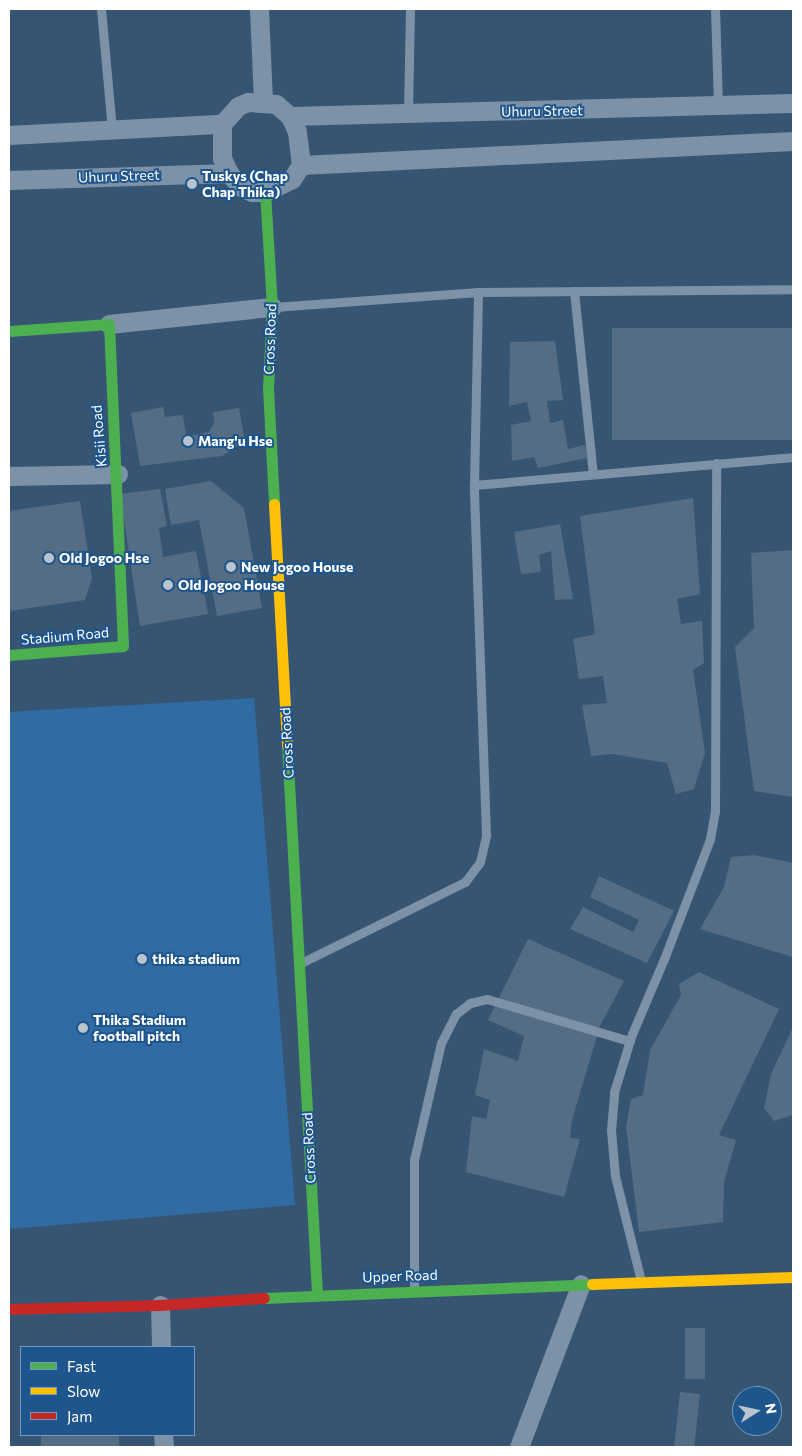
<!DOCTYPE html>
<style>
body{margin:0}
#map{position:relative;width:802px;height:1456px;overflow:hidden;background:#365573;font-family:Commissioner,sans-serif}
div>[style]{position:absolute}
[style*='--x']{left:calc(var(--x)*1px);top:calc(var(--y)*1px);width:calc(var(--w)*1px);rotate:calc(var(--a)*1deg)}
.green>*{inset:0;background:#316ba3}
.building>*{inset:0;background:#546d85;transform-origin:0 0}
.lane>*{height:9px;margin:-4.5px;padding:0 4.5px;transform-origin:4.5px;border-radius:4.5px;background:#7d92a6}
.street>*{height:19px;margin:-9.5px;padding:0 9.5px;transform-origin:9.5px;border-radius:9.5px;background:#7d92a6}
.fast>*{height:11px;margin:-5.5px;padding:0 5.5px;transform-origin:5.5px;border-radius:5.5px;background:#4caf50}
.slow>*{height:11px;margin:-5.5px;padding:0 5.5px;transform-origin:5.5px;border-radius:5.5px;background:#ffc107}
.jam>*{height:11px;margin:-5.5px;padding:0 5.5px;transform-origin:5.5px;border-radius:5.5px;background:#c62828}
.dots>*{width:14px;height:14px;translate:-50% -50%;box-sizing:border-box;border:2px solid #1d558c;border-radius:50%}
span{translate:-50% -50%;white-space:nowrap;text-align:center;line-height:1.15;-webkit-text-stroke:4px #1d558c;paint-order:stroke}
.street-label{font-size:14px;color:#fff}
.poi-label{font-size:14px;color:#fff;font-weight:700}
.left{translate:0 -50%;text-align:left}
.frame{position:absolute;inset:0;border:10px solid #fff;pointer-events:none}
.legend{position:absolute;left:20px;top:1346px;width:175px;height:90px;box-sizing:border-box;background:#1d558c;border:1px solid #7799ba;margin:0;padding:6px 9px;list-style:none;font-size:15px;color:#fff}
.legend li{display:flex;align-items:center;gap:10px;height:25px}
.legend b{width:25px;border:1px solid #7799ba}
.north{position:absolute;left:732px;top:1386px;width:50px;height:50px;box-sizing:border-box;background:#1d558c;border:1px solid #7799ba;border-radius:50%;rotate:80deg;font-size:14px;font-weight:700;line-height:20px;text-align:center;color:#fff}
.north::after{content:'';display:block;margin:auto;width:18px;height:22px;background:#b9c4ce;clip-path:polygon(50% 0,100% 100%,50% 72%,0 100%)}
</style>
<div id="map">
<div class="green">
<i style="clip-path:polygon(254px 698px,295px 1205px,9px 1229px,9px 712px)"></i>
</div>
<div class="building">
<i style="left:793px;top:328px;width:112px;height:181px;rotate:90deg"></i>
<i style="clip-path:polygon(555px 341px,563px 400px,547px 401px,550px 423px,563px 420px,568px 449px,585px 445px,587px 458px,538px 468px,534px 457px,512px 461px,511px 425px,531px 421px,527px 402px,509px 406px,510px 342px)"></i>
<i style="clip-path:polygon(163px 407px,165px 417px,183px 415px,186px 436px,209px 432px,214px 423px,213px 412px,239px 408px,244px 436px,238px 446px,222px 456px,140px 466px,131px 413px)"></i>
<i style="clip-path:polygon(211px 481px,244px 508px,262px 608px,217px 616px,199px 520px,171px 525px,165px 489px)"></i>
<i style="clip-path:polygon(160px 489px,167px 526px,159px 528px,163px 557px,196px 551px,208px 614px,140px 626px,120px 494px)"></i>
<i style="clip-path:polygon(693px 498px,700px 594px,677px 599px,681px 624px,702px 621px,704px 663px,693px 670px,705px 753px,694px 789px,676px 794px,667px 763px,612px 754px,591px 756px,582px 705px,607px 703px,603px 676px,579px 679px,573px 639px,595px 634px,580px 516px)"></i>
<i style="clip-path:polygon(80px 501px,92px 578px,85px 600px,9px 611px,9px 511px)"></i>
<i style="clip-path:polygon(560px 524px,573px 599px,555px 600px,551px 551px,539px 555px,541px 572px,521px 574px,514px 532px)"></i>
<i style="clip-path:polygon(793px 550px,793px 797px,754px 791px,735px 647px,754px 628px,751px 553px)"></i>
<i style="clip-path:polygon(755px 855px,793px 863px,793px 957px,700px 929px,724px 887px,731px 857px)"></i>
<i style="clip-path:polygon(599px 876px,674px 911px,647px 963px,570px 929px,583px 907px,633px 932px,639px 920px,590px 897px)"></i>
<i style="clip-path:polygon(528px 939px,624px 981px,600px 1026px,572px 1120px,570px 1138px,580px 1139px,564px 1197px,466px 1172px,472px 1116px,486px 1119px,490px 1100px,475px 1095px,484px 1049px,518px 1061px,524px 1036px,488px 1020px)"></i>
<i style="clip-path:polygon(699px 972px,779px 1009px,719px 1135px,736px 1140px,724px 1182px,723px 1222px,639px 1232px,626px 1127px,631px 1099px,643px 1095px,650px 1050px,681px 995px,679px 984px)"></i>
<i style="clip-path:polygon(793px 1027px,793px 1115px,774px 1121px,764px 1108px,771px 1074px)"></i>
<i style="left:685px;top:1328px;width:20px;height:51px"></i>
<i style="left:680px;top:1392px;width:20px;height:54px;rotate:6deg"></i>
<i style="left:41px;top:1435px;width:78px;height:12px"></i>
</div>
<div class="lane">
<i style="--x:101;--y:9;--w:122;--a:84.8"></i>
<i style="--x:715;--y:9;--w:97;--a:88.2"></i>
<i style="--x:408;--y:113;--w:104;--a:-88.9"></i>
<i style="--x:574;--y:291;--w:184;--a:84.1"></i>
<i style="--x:274;--y:307;--w:205;--a:-4.2"></i>
<i style="--x:478;--y:292;--w:315;--a:-0.5"></i>
<i style="--x:474;--y:485;--w:320;--a:-5"></i>
<i style="--x:303;--y:962;--w:181;--a:-26.3"></i>
<i style="--x:465;--y:882;--w:25;--a:-53"></i>
<i style="--x:480;--y:862;--w:28;--a:-77"></i>
<i style="--x:486;--y:835;--w:350;--a:-92"></i>
<i style="--x:474;--y:485;--w:193;--a:-88.8"></i>
<i style="--x:641;--y:1281;--w:108;--a:-103.9"></i>
<i style="--x:615;--y:1176;--w:46;--a:-95"></i>
<i style="--x:611;--y:1130;--w:38;--a:-85"></i>
<i style="--x:614;--y:1092;--w:61;--a:-72.8"></i>
<i style="--x:632;--y:1034;--w:82;--a:-66.9"></i>
<i style="--x:664;--y:959;--w:129;--a:-69"></i>
<i style="--x:710;--y:839;--w:27;--a:-80"></i>
<i style="--x:715;--y:812;--w:349;--a:-89.8"></i>
<i style="--x:414;--y:1287;--w:127;--a:-90"></i>
<i style="--x:414;--y:1160;--w:120;--a:-77"></i>
<i style="--x:441;--y:1043;--w:33;--a:-63"></i>
<i style="--x:456;--y:1014;--w:18;--a:-38"></i>
<i style="--x:470;--y:1003;--w:17;--a:-13"></i>
<i style="--x:487;--y:999;--w:149;--a:16.4"></i>
</div>
<div class="street">
<i style="--x:259;--y:9;--w:93;--a:87.5"></i>
<i style="--x:248;--y:102;--w:28;--a:4"></i>
<i style="--x:276;--y:104;--w:18;--a:41"></i>
<i style="--x:290;--y:116;--w:17;--a:66"></i>
<i style="--x:297;--y:132;--w:33;--a:83"></i>
<i style="--x:301;--y:165;--w:17;--a:123"></i>
<i style="--x:292;--y:179;--w:30;--a:154"></i>
<i style="--x:265;--y:192;--w:13;--a:180"></i>
<i style="--x:252;--y:192;--w:12;--a:-156"></i>
<i style="--x:241;--y:187;--w:18;--a:-131"></i>
<i style="--x:229;--y:173;--w:17;--a:-115"></i>
<i style="--x:222;--y:158;--w:34;--a:-90"></i>
<i style="--x:222;--y:124;--w:24;--a:-48"></i>
<i style="--x:238;--y:106;--w:11;--a:-22"></i>
<i style="--x:290;--y:116;--w:503;--a:-1.48"></i>
<i style="--x:9;--y:135;--w:213;--a:-3"></i>
<i style="--x:301;--y:165;--w:493;--a:-2.8"></i>
<i style="--x:9;--y:180;--w:220;--a:-1.8"></i>
<i style="--x:109;--y:324;--w:164;--a:-6"></i>
<i style="--x:9;--y:476;--w:109;--a:-1.1"></i>
<i style="--x:160;--y:1305;--w:42;--a:88.6"></i>
<i style="--x:163;--y:1435;--w:12;--a:85"></i>
<i style="--x:519;--y:1447;--w:174;--a:-69.2"></i>
</div>
<div class="fast">
<i style="--x:265;--y:192;--w:115;--a:86.5"></i>
<i style="--x:272;--y:307;--w:81;--a:92.8"></i>
<i style="--x:268;--y:388;--w:116;--a:87"></i>
<i style="--x:9;--y:331;--w:100;--a:-4"></i>
<i style="--x:109;--y:324;--w:322;--a:87.5"></i>
<i style="--x:123;--y:646;--w:114;--a:175.5"></i>
<i style="--x:287;--y:745;--w:550;--a:86.87"></i>
<i style="--x:264;--y:1298;--w:328;--a:-2.4"></i>
</div>
<div class="slow">
<i style="--x:274;--y:504;--w:241;--a:86.9"></i>
<i style="--x:592;--y:1284;--w:201;--a:-2"></i>
</div>
<div class="jam">
<i style="--x:9;--y:1309;--w:151;--a:-1.5"></i>
<i style="--x:160;--y:1305;--w:104;--a:-3.9"></i>
</div>
<div class="dots">
<i style="left:192px;top:184px;background:#b9c4ce"></i>
<i style="left:188px;top:441px;background:#b9c4ce"></i>
<i style="left:49px;top:558px;background:#b9c4ce"></i>
<i style="left:231px;top:567px;background:#b9c4ce"></i>
<i style="left:168px;top:585px;background:#b9c4ce"></i>
<i style="left:142px;top:959px;background:#b9c4ce"></i>
<i style="left:83px;top:1028px;background:#b9c4ce"></i>
</div>
<div class="street-label">
<span style="left:542px;top:111px;rotate:-1deg">Uhuru Street</span>
<span style="left:119px;top:176px;rotate:-2deg">Uhuru Street</span>
<span style="left:270px;top:339px;rotate:-88deg">Cross Road</span>
<span style="left:99px;top:436px;rotate:-95deg">Kisii Road</span>
<span style="left:65px;top:636px;rotate:-5deg">Stadium Road</span>
<span style="left:287px;top:743px;rotate:-93deg">Cross Road</span>
<span style="left:309px;top:1148px;rotate:-93deg">Cross Road</span>
<span style="left:400px;top:1276px;rotate:-2deg">Upper Road</span>
</div>
<div class="poi-label">
<span class="left" style="left:202px;top:184px">Tuskys (Chap<br>Chap Thika)</span>
<span class="left" style="left:198px;top:441px">Mang'u Hse</span>
<span class="left" style="left:59px;top:558px">Old Jogoo Hse</span>
<span class="left" style="left:241px;top:567px">New Jogoo House</span>
<span class="left" style="left:178px;top:585px">Old Jogoo House</span>
<span class="left" style="left:152px;top:959px">thika stadium</span>
<span class="left" style="left:93px;top:1028px">Thika Stadium<br>football pitch</span>
</div>
<div class="frame"></div>
<ul class="legend">
<li><b style="height:6px;background:#4caf50"></b>Fast</li>
<li><b style="height:6px;background:#ffc107"></b>Slow</li>
<li><b style="height:6px;background:#c62828"></b>Jam</li>
</ul>
<div class="north">N</div>
</div>
